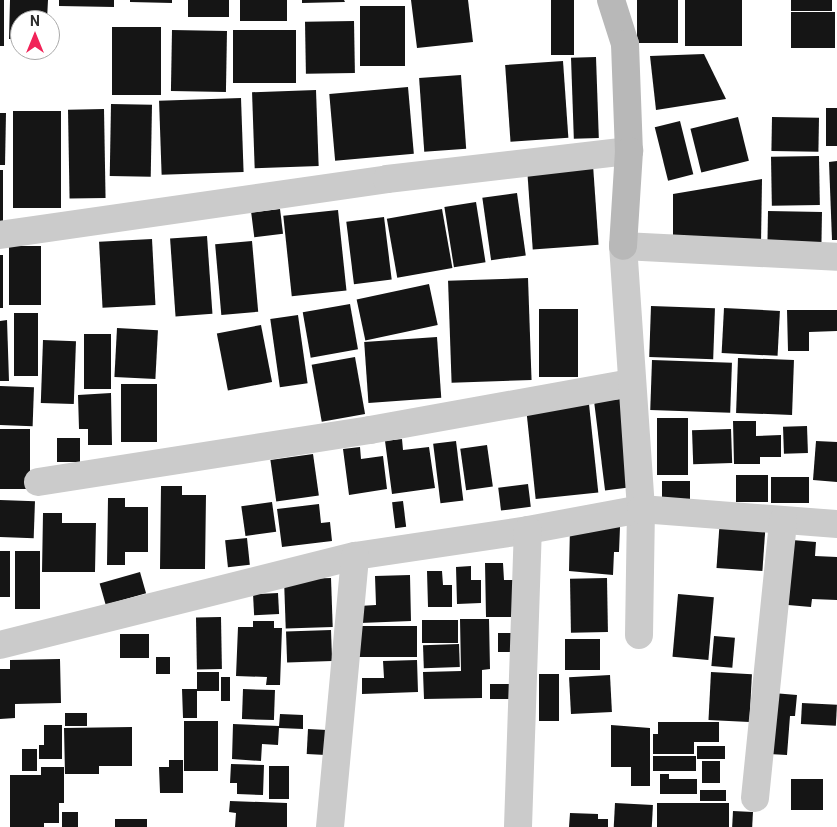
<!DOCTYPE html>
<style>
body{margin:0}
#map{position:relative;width:837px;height:827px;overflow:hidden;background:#fff;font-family:Roboto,sans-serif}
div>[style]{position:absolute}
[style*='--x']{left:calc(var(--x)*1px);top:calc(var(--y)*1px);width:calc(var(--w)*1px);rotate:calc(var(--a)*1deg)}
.building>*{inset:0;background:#151515;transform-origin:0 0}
.street>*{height:28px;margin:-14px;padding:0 14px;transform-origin:14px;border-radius:14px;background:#cbcbcb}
.secondary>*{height:28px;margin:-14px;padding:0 14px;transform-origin:14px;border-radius:14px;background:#b8b8b8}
span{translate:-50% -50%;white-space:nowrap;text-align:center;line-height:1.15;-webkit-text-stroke:5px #fff;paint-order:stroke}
.north{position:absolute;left:10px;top:10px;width:50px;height:50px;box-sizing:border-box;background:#fff;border:1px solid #ababab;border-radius:50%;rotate:0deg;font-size:14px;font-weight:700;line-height:20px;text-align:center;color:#2e2e2e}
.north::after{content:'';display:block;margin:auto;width:18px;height:22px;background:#f12358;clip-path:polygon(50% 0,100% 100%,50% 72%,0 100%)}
</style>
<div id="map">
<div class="building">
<i style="left:0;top:0;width:4px;height:46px"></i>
<i style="clip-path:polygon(10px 0,48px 0,47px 20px,20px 20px,20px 39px,9px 39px)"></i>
<i style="clip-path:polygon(59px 0,114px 0,114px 7px,59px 6px)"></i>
<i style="clip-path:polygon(130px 0,172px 0,172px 3px,130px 2px)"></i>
<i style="left:188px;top:0;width:41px;height:17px"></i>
<i style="left:240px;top:0;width:47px;height:21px"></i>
<i style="clip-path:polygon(302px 0,344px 0,345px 2px,302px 3px)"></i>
<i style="clip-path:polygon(411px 0,468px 0,473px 42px,417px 48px)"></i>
<i style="left:551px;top:0;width:23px;height:55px"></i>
<i style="left:637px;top:0;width:41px;height:43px"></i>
<i style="left:685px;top:0;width:57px;height:46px"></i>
<i style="left:791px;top:0;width:41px;height:11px"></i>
<i style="left:360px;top:6px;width:45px;height:60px"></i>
<i style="left:791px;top:12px;width:44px;height:36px"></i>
<i style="left:354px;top:21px;width:52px;height:49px;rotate:89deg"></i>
<i style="left:112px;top:27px;width:49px;height:68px"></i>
<i style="left:172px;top:30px;width:55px;height:61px;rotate:1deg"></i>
<i style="left:233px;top:30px;width:63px;height:53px"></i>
<i style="clip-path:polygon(704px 54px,726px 99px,656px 110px,650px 56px)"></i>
<i style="left:596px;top:57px;width:81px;height:25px;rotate:88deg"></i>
<i style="left:563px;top:61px;width:77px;height:58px;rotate:86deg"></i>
<i style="left:461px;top:75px;width:74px;height:42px;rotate:86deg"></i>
<i style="left:408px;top:87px;width:67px;height:79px;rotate:85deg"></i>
<i style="left:316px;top:90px;width:76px;height:64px;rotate:88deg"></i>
<i style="left:241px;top:98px;width:74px;height:82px;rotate:88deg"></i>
<i style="left:111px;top:104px;width:41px;height:72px;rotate:1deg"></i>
<i style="left:826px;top:108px;width:11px;height:38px"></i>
<i style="left:104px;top:109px;width:89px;height:36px;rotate:89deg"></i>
<i style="left:13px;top:111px;width:48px;height:97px"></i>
<i style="clip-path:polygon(0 113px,6px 113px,5px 165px,0 165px)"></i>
<i style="left:738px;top:117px;width:45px;height:49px;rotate:76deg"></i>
<i style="left:772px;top:117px;width:47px;height:34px;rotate:1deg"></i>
<i style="left:680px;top:121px;width:55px;height:26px;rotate:76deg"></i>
<i style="left:819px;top:156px;width:49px;height:48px;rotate:89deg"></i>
<i style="clip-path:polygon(837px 161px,837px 240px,832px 240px,829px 162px)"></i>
<i style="left:593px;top:165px;width:80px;height:66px;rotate:86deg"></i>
<i style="left:0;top:170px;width:3px;height:52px"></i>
<i style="clip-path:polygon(762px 179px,761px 243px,673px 241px,673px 194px)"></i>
<i style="left:517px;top:193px;width:63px;height:35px;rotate:82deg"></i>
<i style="left:476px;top:202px;width:61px;height:32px;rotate:81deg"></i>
<i style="left:280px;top:209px;width:25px;height:29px;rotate:83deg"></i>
<i style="left:442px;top:209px;width:60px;height:56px;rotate:80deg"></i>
<i style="left:338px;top:210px;width:81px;height:55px;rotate:84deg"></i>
<i style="left:768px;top:211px;width:54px;height:32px;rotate:1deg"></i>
<i style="left:384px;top:217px;width:63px;height:38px;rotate:83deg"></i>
<i style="left:207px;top:236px;width:78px;height:37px;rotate:86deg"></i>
<i style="left:152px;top:239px;width:66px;height:53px;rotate:87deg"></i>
<i style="left:252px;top:241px;width:71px;height:37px;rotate:85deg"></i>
<i style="left:9px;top:246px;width:32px;height:59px"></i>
<i style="left:3px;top:255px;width:53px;height:3px;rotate:90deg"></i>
<i style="left:528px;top:278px;width:102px;height:80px;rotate:88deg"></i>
<i style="left:429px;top:284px;width:42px;height:74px;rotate:78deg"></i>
<i style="left:350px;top:304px;width:46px;height:48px;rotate:80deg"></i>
<i style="left:651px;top:306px;width:64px;height:51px;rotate:2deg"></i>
<i style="left:724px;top:308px;width:56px;height:45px;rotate:3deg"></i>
<i style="left:539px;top:309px;width:39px;height:68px"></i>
<i style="clip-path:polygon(787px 310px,837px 310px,837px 331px,809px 332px,809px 351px,788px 351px)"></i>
<i style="left:14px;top:313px;width:24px;height:63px"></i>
<i style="left:298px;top:315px;width:69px;height:28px;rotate:82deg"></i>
<i style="clip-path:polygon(7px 320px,9px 381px,0 381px,0 321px)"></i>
<i style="left:261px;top:325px;width:58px;height:45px;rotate:79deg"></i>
<i style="left:117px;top:328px;width:41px;height:49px;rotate:3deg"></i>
<i style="left:84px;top:334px;width:27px;height:55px"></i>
<i style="left:437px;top:337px;width:61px;height:73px;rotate:86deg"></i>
<i style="left:43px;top:340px;width:33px;height:63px;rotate:2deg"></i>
<i style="left:355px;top:357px;width:58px;height:44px;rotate:80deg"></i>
<i style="left:738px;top:358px;width:56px;height:55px;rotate:2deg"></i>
<i style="left:652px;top:360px;width:80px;height:50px;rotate:2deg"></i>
<i style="left:121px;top:384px;width:36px;height:58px"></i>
<i style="left:0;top:386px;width:34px;height:39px;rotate:2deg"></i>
<i style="clip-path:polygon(111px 393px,112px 445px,88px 445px,88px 429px,79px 429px,78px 395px)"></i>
<i style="left:620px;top:399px;width:89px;height:26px;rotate:83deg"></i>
<i style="left:589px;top:404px;width:89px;height:63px;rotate:84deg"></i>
<i style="left:657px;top:418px;width:31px;height:57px"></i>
<i style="clip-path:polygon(733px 421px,756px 421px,756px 436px,781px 435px,781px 457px,760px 457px,760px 464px,734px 464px)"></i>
<i style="left:807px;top:426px;width:27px;height:24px;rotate:88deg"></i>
<i style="left:0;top:429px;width:30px;height:60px"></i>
<i style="left:731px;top:429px;width:34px;height:39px;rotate:88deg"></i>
<i style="left:57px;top:438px;width:23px;height:24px"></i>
<i style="clip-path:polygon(402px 439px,403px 450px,429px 447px,435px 488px,392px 494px,385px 441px)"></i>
<i style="left:456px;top:441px;width:60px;height:23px;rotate:83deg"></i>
<i style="clip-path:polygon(816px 441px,837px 442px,837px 482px,813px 480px)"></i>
<i style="left:487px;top:445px;width:42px;height:27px;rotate:82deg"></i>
<i style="clip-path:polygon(360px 447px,361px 459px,383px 456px,387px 489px,349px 495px,343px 449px)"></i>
<i style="left:313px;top:454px;width:42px;height:43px;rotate:82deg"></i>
<i style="left:736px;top:475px;width:32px;height:27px"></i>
<i style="left:771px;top:477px;width:38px;height:26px"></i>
<i style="left:662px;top:481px;width:28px;height:18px"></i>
<i style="left:528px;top:484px;width:23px;height:30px;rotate:83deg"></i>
<i style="clip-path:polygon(161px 486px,182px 486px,182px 495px,206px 495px,205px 569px,160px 569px)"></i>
<i style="clip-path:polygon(108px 498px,125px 498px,125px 507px,148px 507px,148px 552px,125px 552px,125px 565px,107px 565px)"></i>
<i style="left:0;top:500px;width:35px;height:37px;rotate:2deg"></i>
<i style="left:403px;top:501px;width:26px;height:11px;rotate:83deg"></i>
<i style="left:272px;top:502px;width:30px;height:31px;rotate:82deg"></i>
<i style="clip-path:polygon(319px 504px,321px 523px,330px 522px,332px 541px,282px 547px,277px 509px)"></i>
<i style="clip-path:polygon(43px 513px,62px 513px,62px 523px,96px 523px,95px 572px,42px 572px)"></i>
<i style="left:720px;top:518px;width:46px;height:50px;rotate:4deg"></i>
<i style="clip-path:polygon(570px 527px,620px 527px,619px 552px,614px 552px,613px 575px,569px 571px)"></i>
<i style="left:247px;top:538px;width:27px;height:22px;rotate:84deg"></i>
<i style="clip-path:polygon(792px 540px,816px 542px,815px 556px,837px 557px,837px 600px,812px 599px,811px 607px,788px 605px)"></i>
<i style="left:0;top:551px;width:10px;height:46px"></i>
<i style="left:15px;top:551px;width:25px;height:58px"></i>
<i style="clip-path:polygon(485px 563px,503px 563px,504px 580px,515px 580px,516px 617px,486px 617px)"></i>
<i style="clip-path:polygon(471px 566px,471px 580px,481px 580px,481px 603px,457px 604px,456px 567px)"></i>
<i style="clip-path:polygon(427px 571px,442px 571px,443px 585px,452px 585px,452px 607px,428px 607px)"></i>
<i style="left:140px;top:572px;width:22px;height:42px;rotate:74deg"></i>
<i style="clip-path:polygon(410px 575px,411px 621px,360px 623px,359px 606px,376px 605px,375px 576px)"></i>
<i style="left:331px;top:578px;width:49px;height:47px;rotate:88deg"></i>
<i style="left:607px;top:578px;width:54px;height:37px;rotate:89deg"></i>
<i style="left:278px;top:593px;width:21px;height:25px;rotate:87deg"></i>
<i style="left:678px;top:594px;width:36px;height:63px;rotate:5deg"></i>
<i style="left:221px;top:617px;width:52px;height:25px;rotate:89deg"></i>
<i style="clip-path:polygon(460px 619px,489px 619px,490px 669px,482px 670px,482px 698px,424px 699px,423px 672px,461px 671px)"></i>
<i style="left:422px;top:620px;width:36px;height:23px"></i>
<i style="clip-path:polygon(253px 621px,274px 621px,274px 628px,282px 628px,280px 685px,266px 685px,267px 677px,236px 676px,238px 627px,253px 627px)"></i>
<i style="left:417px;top:626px;width:31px;height:59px;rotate:90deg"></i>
<i style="left:331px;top:630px;width:31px;height:45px;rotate:88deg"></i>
<i style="left:498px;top:633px;width:16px;height:19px"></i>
<i style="left:120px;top:634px;width:29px;height:24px"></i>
<i style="left:714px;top:636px;width:21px;height:30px;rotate:5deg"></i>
<i style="left:565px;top:639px;width:35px;height:31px"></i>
<i style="left:459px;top:644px;width:23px;height:36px;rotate:88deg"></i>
<i style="left:170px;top:657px;width:17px;height:14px;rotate:90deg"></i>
<i style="clip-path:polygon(60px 659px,61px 703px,15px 704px,15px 718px,0 719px,0 669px,10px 669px,10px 660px)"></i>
<i style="clip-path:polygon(417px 660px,418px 692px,362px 694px,362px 678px,384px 678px,383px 661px)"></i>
<i style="clip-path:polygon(197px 672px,219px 672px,219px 691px,197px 691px,197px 718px,183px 718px,182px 689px,197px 689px)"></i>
<i style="left:711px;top:672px;width:41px;height:48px;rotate:3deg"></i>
<i style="left:539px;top:674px;width:20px;height:47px"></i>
<i style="left:610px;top:675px;width:37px;height:41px;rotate:87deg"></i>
<i style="left:230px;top:677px;width:24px;height:9px;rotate:90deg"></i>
<i style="left:513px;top:684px;width:15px;height:23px;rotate:90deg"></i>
<i style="left:243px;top:689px;width:32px;height:30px;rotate:2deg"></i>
<i style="clip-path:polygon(773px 693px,797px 695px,795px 716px,790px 716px,787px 755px,769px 754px)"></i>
<i style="left:802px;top:703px;width:35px;height:21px;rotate:3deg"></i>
<i style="left:65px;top:713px;width:22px;height:13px"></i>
<i style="clip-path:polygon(280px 714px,303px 715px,303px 729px,279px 728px,278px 745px,262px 744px,261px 761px,232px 759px,233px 724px,279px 726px)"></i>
<i style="left:184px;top:721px;width:34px;height:50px"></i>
<i style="clip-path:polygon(658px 722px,719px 722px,719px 742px,694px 742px,694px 754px,653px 754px,653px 734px,658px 734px)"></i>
<i style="clip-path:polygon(44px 725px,62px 725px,62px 759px,39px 759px,39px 745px,44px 745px)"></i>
<i style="clip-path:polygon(611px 725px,650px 728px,650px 786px,631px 786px,631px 767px,611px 767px)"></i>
<i style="clip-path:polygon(132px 727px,132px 766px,99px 766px,99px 774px,65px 774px,64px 728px)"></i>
<i style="left:308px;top:729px;width:19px;height:25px;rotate:3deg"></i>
<i style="left:697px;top:746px;width:28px;height:13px"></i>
<i style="left:22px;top:749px;width:15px;height:22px"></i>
<i style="left:653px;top:756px;width:43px;height:15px"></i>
<i style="clip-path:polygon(169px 760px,183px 760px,183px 793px,160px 793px,159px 767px,169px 767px)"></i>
<i style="left:702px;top:761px;width:18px;height:22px"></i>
<i style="clip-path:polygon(231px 764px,264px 765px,263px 795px,237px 794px,237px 783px,230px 783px)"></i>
<i style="left:269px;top:766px;width:20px;height:33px"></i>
<i style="clip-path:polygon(41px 767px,64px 767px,64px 803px,59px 803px,59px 823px,44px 823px,44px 827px,10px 827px,10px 775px,41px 775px)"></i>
<i style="clip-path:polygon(660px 774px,669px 774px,669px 779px,697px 779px,697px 794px,660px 794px)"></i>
<i style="left:791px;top:779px;width:32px;height:31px"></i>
<i style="left:700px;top:790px;width:26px;height:11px"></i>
<i style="clip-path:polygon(230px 801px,287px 803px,287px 827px,235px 827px,236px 813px,229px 812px)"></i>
<i style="left:615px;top:803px;width:38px;height:24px;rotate:3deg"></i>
<i style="left:657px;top:803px;width:72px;height:24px"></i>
<i style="left:733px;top:811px;width:20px;height:16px;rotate:3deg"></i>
<i style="left:62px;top:812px;width:16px;height:15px"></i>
<i style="clip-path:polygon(570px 813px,598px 814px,598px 819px,608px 819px,608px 827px,569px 827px)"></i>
<i style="left:115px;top:819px;width:32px;height:8px"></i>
</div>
<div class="street">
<i style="--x:0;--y:235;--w:391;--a:-8.2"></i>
<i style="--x:387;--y:179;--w:244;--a:-6.6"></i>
<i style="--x:38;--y:482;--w:336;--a:-8.9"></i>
<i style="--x:370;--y:430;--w:265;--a:-10.2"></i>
<i style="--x:639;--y:635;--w:126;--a:-89.1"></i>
<i style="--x:641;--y:509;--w:264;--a:-93.9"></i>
<i style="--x:623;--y:246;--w:214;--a:2.9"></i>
<i style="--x:0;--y:645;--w:366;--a:-14.1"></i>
<i style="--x:355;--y:556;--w:175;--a:-8.5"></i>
<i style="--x:528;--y:530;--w:115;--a:-10.5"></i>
<i style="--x:641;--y:509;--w:197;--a:4.4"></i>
<i style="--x:755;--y:798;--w:279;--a:-84.2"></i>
<i style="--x:330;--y:827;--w:272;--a:-84.7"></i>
<i style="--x:518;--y:827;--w:297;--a:-88.1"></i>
</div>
<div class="secondary">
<i style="--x:611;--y:0;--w:46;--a:72.3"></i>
<i style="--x:625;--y:44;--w:107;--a:87.9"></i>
<i style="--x:629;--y:151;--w:95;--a:93.6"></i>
</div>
<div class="north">N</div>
</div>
